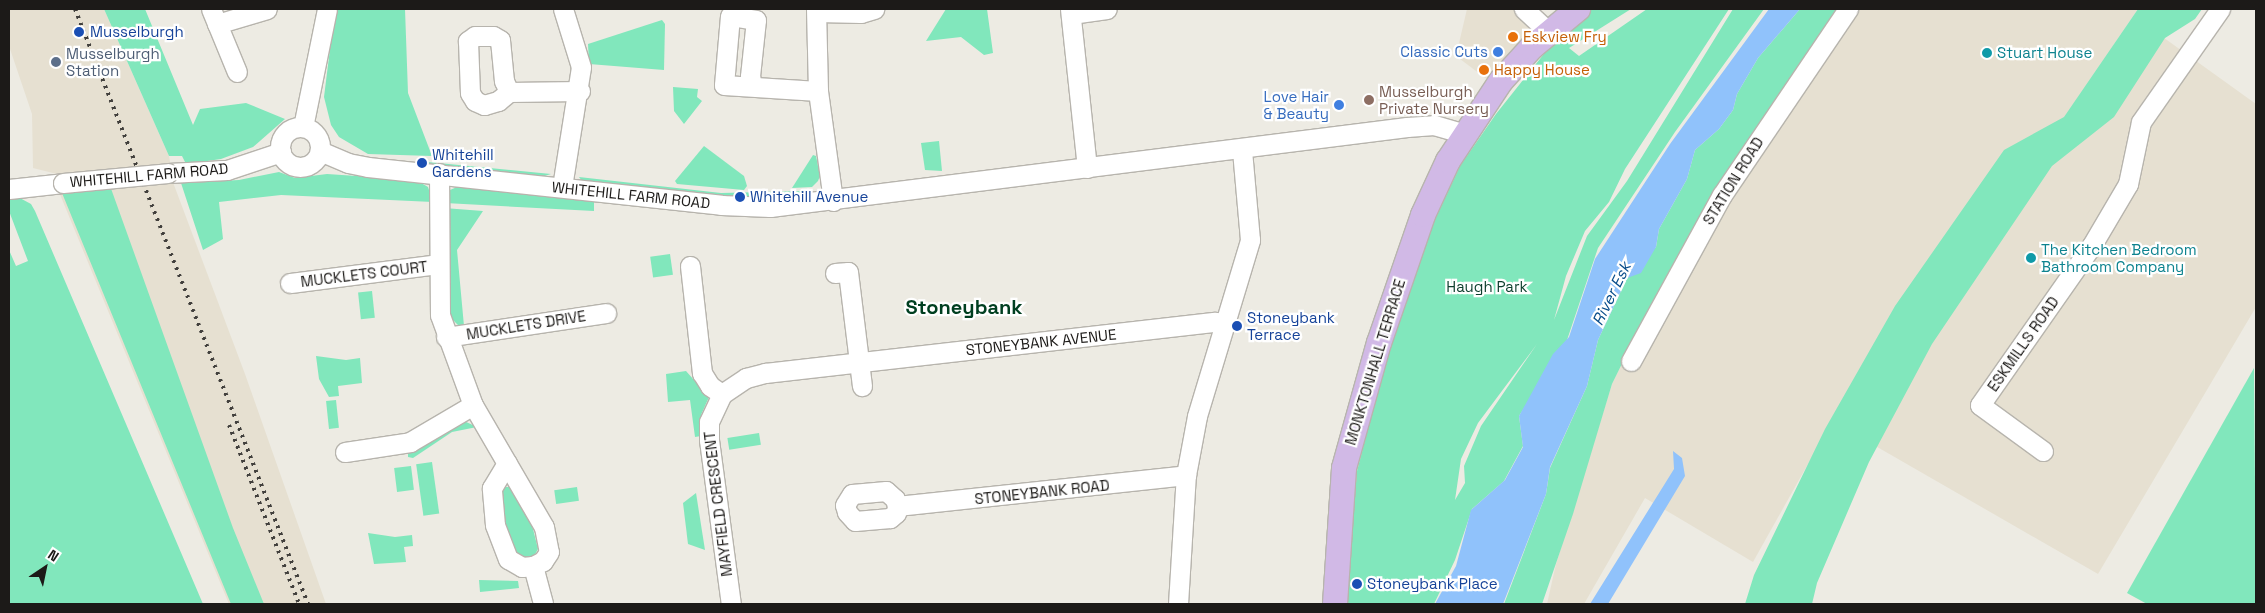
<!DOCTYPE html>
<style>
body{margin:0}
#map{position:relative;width:2265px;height:613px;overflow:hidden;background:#edebe3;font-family:"Space Grotesk",sans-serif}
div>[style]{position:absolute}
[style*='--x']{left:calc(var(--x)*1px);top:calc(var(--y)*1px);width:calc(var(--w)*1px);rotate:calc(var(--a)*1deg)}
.built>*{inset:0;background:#e6e0d1}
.green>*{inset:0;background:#81e7bc;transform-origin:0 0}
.water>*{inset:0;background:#90c2fb}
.roads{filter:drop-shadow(1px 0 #b7b4ad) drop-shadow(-1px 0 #b7b4ad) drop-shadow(0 1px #b7b4ad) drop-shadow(0 -1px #b7b4ad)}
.minor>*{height:19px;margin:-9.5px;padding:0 9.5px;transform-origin:9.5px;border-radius:9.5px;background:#fff}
.minor>.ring{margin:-9.5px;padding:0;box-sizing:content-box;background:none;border:19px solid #fff;border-radius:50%}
.major>*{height:24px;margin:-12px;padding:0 12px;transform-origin:12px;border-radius:12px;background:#d1b9e6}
.rail>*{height:4px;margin-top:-2px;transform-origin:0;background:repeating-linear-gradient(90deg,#42403d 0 2.5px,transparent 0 7.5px)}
.bridges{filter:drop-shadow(1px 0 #b7b4ad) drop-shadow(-1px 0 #b7b4ad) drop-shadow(0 1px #b7b4ad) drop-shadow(0 -1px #b7b4ad)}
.minor-bridge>*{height:19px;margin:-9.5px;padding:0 9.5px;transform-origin:9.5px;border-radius:9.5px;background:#fff}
.dots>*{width:14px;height:14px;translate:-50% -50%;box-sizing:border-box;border:2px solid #fff;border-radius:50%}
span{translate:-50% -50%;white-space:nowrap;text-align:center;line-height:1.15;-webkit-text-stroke:4.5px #fff;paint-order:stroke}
.transit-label{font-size:15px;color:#164399}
.left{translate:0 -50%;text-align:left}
.food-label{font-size:15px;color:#c56008}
.shop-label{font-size:15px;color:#366cbe}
.right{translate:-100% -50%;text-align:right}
.service-label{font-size:15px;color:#4e5e75}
.culture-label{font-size:15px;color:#0d838f}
.education-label{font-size:15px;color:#785e54}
.street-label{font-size:15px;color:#1c1a18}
.park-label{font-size:15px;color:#0c3e2c}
.water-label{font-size:16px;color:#074c8a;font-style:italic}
.district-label{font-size:20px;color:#003f20;font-weight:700}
.frame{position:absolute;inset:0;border:10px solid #1c1a18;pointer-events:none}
.north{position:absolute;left:20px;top:543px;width:50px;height:50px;-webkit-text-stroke:4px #fff;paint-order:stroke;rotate:34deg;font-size:14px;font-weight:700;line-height:20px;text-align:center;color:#1c1a18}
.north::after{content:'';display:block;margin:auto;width:18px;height:22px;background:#1c1a18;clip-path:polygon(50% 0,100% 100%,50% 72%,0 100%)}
</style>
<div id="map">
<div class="built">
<i style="clip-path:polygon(9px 9px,104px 9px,169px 156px,174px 185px,245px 374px,326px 604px,229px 604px,59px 192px,61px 175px,33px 168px,32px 114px,9px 46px)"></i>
<i style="clip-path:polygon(1467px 9px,1515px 9px,1539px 31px,1492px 83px,1456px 56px)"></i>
<i style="clip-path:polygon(1841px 9px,2138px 9px,2066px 115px,2153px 30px,2256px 104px,2256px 307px,2098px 574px,1832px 421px,1753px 562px,1645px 498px,1584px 604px,1547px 604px,1556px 564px,1612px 384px,1650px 307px)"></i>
</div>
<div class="green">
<i style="clip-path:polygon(104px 9px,145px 9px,193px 125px,200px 109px,246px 103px,285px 119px,253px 147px,221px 159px,186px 164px,182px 156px,169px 156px)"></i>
<i style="clip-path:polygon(335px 9px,405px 9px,408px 93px,432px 156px,368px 154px,339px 137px,331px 125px,324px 97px)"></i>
<i style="clip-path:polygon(946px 9px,987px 9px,993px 53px,984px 55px,961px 37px,926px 41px)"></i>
<i style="clip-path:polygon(evenodd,1590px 9px,1631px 9px,1569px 48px,1579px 56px,1647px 9px,1729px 9px,1625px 169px,1609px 202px,1585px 231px,1566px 276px,1554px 320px,1587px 236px,1627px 181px,1733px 9px,1764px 9px,1675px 132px,1598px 248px,1566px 343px,1519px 416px,1523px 446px,1504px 481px,1472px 509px,1455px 560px,1434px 604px,1346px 604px,1357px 471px,1392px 338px,1433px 224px,1460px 166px,1496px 114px,1555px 40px,1590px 9px,1537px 344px,1481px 426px,1464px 466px,1465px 483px,1455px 500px,1461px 459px,1478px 423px,1537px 344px)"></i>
<i style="clip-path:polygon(1800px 9px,1841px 9px,1650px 307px,1612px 384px,1573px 514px,1542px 604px,1504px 604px,1546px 494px,1550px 468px,1587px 386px,1598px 340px,1627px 278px,1656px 247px,1659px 229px,1687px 179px,1695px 150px,1719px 129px,1733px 110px,1737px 94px,1758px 58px)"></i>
<i style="clip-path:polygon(2138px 9px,2202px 9px,2195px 19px,2165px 38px,2114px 117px,2052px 166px,1932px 344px,1869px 462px,1817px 583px,1812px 604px,1745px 604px,1754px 575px,1825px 429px,1895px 306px,2004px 150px,2064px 117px)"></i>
<i style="clip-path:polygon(662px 20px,665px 24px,664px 70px,589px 64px,588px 44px)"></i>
<i style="clip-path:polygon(673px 87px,698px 89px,697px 97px,702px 101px,684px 124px,674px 111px)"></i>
<i style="clip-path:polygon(939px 141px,942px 171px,925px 170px,921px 143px)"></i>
<i style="clip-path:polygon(704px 146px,744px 176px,747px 186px,744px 190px,677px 184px,675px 181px)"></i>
<i style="clip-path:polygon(813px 155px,816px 156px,820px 176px,818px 181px,812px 187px,792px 188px)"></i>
<i style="clip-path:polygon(428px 162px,551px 174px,541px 177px,427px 165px)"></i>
<i style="clip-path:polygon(279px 172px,295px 178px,327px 174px,416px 180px,428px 187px,433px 202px,281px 195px,219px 202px,223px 239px,203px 250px,181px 183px,239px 180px)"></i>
<i style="clip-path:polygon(579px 177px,721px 193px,808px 191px,809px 194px,722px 198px,582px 181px)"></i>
<i style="clip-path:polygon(109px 183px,233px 528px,264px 604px,231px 604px,62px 193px)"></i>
<i style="clip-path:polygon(464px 184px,594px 199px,594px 211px,445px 203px,450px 190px)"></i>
<i style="clip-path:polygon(18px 197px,31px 204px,35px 211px,203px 604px,9px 604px,9px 250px,16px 266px,28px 261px,9px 211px,9px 199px)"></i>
<i style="clip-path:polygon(444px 208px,483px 211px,457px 250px,464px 326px,458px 325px,447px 314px)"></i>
<i style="left:670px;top:254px;width:21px;height:20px;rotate:82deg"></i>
<i style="left:372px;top:291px;width:27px;height:14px;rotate:84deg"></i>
<i style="clip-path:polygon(316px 356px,346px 360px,360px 358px,362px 383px,338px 386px,339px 396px,329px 397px,319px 379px)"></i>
<i style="clip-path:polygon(2254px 368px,2256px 604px,2147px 604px,2127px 593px)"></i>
<i style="clip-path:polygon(686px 371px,709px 397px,701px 415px,701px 436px,695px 437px,690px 400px,668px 402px,666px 374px)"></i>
<i style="left:336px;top:400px;width:28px;height:10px;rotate:84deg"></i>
<i style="clip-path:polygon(464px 421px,477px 427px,452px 432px,413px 458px,408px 457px,408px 449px)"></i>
<i style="left:759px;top:433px;width:12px;height:32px;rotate:81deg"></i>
<i style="left:432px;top:462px;width:52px;height:16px;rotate:82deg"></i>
<i style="left:411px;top:466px;width:24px;height:17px;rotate:83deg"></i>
<i style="clip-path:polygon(504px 487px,510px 487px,532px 525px,538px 549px,533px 558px,516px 558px,502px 525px,498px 492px)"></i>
<i style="left:577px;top:487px;width:14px;height:23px;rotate:82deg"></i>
<i style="clip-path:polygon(696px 493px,705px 550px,688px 544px,683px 503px)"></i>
<i style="clip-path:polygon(368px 533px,395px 537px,412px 535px,413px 546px,404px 547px,406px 562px,374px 564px)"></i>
<i style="clip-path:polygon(479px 580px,518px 581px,519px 588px,480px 592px)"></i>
</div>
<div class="water">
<i style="clip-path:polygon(1769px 9px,1800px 9px,1758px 58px,1737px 94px,1733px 110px,1719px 129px,1695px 150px,1687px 179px,1659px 229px,1656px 247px,1641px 273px,1627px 278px,1598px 340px,1587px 386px,1550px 467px,1546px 494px,1503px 604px,1435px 604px,1456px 566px,1471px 510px,1505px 480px,1523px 447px,1519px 416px,1553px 354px,1569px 337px,1595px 259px,1670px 144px)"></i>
<i style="clip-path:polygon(1673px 451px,1682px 458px,1685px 476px,1608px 604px,1590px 604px,1674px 469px)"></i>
</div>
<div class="roads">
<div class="minor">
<i style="--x:211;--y:9;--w:68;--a:67.6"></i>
<i style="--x:816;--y:9;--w:82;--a:88.6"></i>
<i style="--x:818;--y:91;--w:111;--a:82.2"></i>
<i style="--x:1070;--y:9;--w:160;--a:83.9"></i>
<i style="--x:1524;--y:9;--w:34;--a:43"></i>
<i style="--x:817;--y:12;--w:44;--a:1.3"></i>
<i style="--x:861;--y:13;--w:14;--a:-17"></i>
<i style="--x:1071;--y:14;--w:36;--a:-8"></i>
<i style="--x:217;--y:24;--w:52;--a:-16.7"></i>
<i style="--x:752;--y:86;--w:10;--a:-101"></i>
<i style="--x:750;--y:76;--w:56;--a:-83.9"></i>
<i style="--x:756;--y:20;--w:26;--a:-171"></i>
<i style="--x:730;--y:16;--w:69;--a:95"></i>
<i style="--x:724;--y:85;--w:94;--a:3.7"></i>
<i style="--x:509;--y:92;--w:12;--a:-114"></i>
<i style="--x:504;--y:81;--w:41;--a:-95.6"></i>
<i style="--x:500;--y:40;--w:8;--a:-150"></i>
<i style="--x:493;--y:36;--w:18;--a:180"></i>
<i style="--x:475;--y:36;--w:9;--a:144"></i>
<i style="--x:468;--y:41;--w:52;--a:87.8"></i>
<i style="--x:470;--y:93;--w:9;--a:58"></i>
<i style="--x:475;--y:101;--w:10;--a:24"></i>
<i style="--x:484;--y:105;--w:15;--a:-16"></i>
<i style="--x:498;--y:101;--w:14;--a:-39"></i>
<i style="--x:509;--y:92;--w:71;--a:-0.8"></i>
<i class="ring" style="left:280px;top:127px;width:21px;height:21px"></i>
<i style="--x:303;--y:127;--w:120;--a:-78.5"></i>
<i style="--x:320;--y:151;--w:30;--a:23"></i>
<i style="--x:348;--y:163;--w:20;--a:11"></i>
<i style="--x:368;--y:167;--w:355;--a:6.1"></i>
<i style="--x:721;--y:205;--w:49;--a:2.3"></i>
<i style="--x:770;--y:207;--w:642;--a:-7.16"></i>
<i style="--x:1407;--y:127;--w:27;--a:-4"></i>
<i style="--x:1434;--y:125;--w:33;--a:16"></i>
<i style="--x:168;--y:173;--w:59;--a:-2.9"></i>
<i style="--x:227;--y:170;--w:57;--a:-18.4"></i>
<i style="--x:439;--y:173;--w:142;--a:89.6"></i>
<i style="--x:440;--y:315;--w:96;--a:69.9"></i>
<i style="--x:473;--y:405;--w:141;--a:59.8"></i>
<i style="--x:544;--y:527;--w:25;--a:79"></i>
<i style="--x:549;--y:552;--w:11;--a:124"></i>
<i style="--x:543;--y:561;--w:11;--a:153"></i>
<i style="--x:533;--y:566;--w:11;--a:175"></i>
<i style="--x:522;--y:567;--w:16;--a:-150"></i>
<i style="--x:508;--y:559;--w:36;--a:-111"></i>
<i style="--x:495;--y:525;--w:37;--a:-95"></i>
<i style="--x:492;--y:488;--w:29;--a:-59"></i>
<i style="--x:562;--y:187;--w:121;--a:-81"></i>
<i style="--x:581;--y:67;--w:61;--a:-107.2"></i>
<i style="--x:9;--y:189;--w:54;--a:-6.3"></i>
<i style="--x:690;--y:266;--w:108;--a:83.6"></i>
<i style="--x:702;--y:373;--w:15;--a:58"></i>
<i style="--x:710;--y:386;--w:14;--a:34"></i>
<i style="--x:722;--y:394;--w:31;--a:115"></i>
<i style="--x:709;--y:422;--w:18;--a:90"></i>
<i style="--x:709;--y:440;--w:165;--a:82.4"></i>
<i style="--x:835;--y:273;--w:13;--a:-4"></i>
<i style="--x:848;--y:272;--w:115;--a:83"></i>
<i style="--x:290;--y:283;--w:149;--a:-7.3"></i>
<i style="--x:446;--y:337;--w:162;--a:-8.5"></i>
<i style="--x:1631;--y:361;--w:189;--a:-61.3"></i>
<i style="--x:1722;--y:195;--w:225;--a:-55.9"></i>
<i style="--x:722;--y:394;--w:29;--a:-34"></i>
<i style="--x:746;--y:378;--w:20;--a:-15"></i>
<i style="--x:765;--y:373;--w:453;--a:-6.5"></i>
<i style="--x:1215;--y:322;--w:8;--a:14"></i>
<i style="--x:2043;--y:451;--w:78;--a:-143.9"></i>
<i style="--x:1980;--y:405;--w:195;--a:-55"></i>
<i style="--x:2092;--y:245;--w:71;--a:-59.5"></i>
<i style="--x:2128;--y:184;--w:63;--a:-78.2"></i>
<i style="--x:2141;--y:122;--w:138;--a:-55"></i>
<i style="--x:345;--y:452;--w:66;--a:-8.7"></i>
<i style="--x:410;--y:442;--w:73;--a:-30.4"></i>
<i style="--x:886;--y:491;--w:12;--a:42"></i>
<i style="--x:895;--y:499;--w:7;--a:74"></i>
<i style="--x:897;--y:506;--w:7;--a:98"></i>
<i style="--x:896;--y:513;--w:8;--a:140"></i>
<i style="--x:890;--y:518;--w:35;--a:175"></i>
<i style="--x:855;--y:521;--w:12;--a:-132"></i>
<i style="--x:847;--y:512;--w:7;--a:-106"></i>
<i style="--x:845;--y:505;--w:13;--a:-58"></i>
<i style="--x:852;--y:494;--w:34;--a:-5"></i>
<i style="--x:897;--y:506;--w:291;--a:-6.1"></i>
<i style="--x:533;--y:566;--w:39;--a:75"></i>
<i style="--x:1178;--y:604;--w:129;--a:-86.5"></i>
<i style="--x:1186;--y:475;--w:60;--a:-79.4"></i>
<i style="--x:1197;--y:416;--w:184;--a:-73.2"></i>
<i style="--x:1250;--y:240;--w:90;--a:-95.1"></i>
</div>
<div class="major">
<i style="--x:1335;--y:604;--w:136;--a:-86.2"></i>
<i style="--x:1344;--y:468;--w:130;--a:-74.4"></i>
<i style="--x:1379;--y:343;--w:135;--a:-71"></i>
<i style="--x:1423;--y:215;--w:60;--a:-65.2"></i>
<i style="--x:1448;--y:161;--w:96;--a:-56.5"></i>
<i style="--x:1501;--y:81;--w:46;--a:-47.6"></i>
<i style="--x:1532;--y:47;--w:60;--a:-39.6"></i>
</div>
</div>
<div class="rail">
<i style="--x:75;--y:9;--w:639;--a:68.61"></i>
<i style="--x:229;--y:425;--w:192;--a:68.6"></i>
</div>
<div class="bridges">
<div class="minor-bridge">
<i style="--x:63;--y:183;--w:105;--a:-5.4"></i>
</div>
</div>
<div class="dots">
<i style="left:79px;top:32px;background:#1a4fb4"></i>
<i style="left:1513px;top:37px;background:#e8710a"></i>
<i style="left:1498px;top:52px;background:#3f7fe0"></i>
<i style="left:1987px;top:53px;background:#0f9aa8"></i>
<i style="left:56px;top:62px;background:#5c6f8a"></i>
<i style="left:1484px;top:70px;background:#e8710a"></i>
<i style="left:1369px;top:100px;background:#8d6e63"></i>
<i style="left:1339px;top:105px;background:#3f7fe0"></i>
<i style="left:422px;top:163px;background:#1a4fb4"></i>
<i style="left:740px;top:197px;background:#1a4fb4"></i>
<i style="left:2031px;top:258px;background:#0f9aa8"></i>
<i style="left:1237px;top:326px;background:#1a4fb4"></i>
<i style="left:1357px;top:584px;background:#1a4fb4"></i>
</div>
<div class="transit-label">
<span class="left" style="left:90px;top:32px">Musselburgh</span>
<span class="left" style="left:432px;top:163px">Whitehill<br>Gardens</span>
<span class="left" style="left:750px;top:197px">Whitehill Avenue</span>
<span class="left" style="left:1247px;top:326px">Stoneybank<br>Terrace</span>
<span class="left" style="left:1367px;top:584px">Stoneybank Place</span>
</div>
<div class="food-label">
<span class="left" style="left:1523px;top:37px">Eskview Fry</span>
<span class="left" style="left:1494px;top:70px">Happy House</span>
</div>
<div class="shop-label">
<span class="right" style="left:1488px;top:52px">Classic Cuts</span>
<span class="right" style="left:1329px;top:105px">Love Hair<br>&amp; Beauty</span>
</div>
<div class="service-label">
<span class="left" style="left:66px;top:62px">Musselburgh<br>Station</span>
</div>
<div class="culture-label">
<span class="left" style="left:1997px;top:53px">Stuart House</span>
<span class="left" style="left:2041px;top:258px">The Kitchen Bedroom<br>Bathroom Company</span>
</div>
<div class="education-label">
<span class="left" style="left:1379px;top:100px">Musselburgh<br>Private Nursery</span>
</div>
<div class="street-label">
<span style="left:149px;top:175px;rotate:-5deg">WHITEHILL FARM ROAD</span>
<span style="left:1733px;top:181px;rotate:-58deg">STATION ROAD</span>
<span style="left:631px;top:195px;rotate:6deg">WHITEHILL FARM ROAD</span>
<span style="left:364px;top:274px;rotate:-7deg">MUCKLETS COURT</span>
<span style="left:526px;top:325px;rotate:-9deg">MUCKLETS DRIVE</span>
<span style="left:1041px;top:342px;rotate:-6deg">STONEYBANK AVENUE</span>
<span style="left:2023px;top:344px;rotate:-55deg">ESKMILLS ROAD</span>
<span style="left:1375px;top:362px;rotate:-73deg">MONKTONHALL TERRACE</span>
<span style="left:1042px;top:492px;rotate:-6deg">STONEYBANK ROAD</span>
<span style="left:718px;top:504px;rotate:-97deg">MAYFIELD CRESCENT</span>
</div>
<div class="park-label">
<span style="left:1487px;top:287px">Haugh Park</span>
</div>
<div class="water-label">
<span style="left:1612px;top:294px;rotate:-64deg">River Esk</span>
</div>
<div class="district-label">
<span style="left:964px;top:307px">Stoneybank</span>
</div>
<div class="frame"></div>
<div class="north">N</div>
</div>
